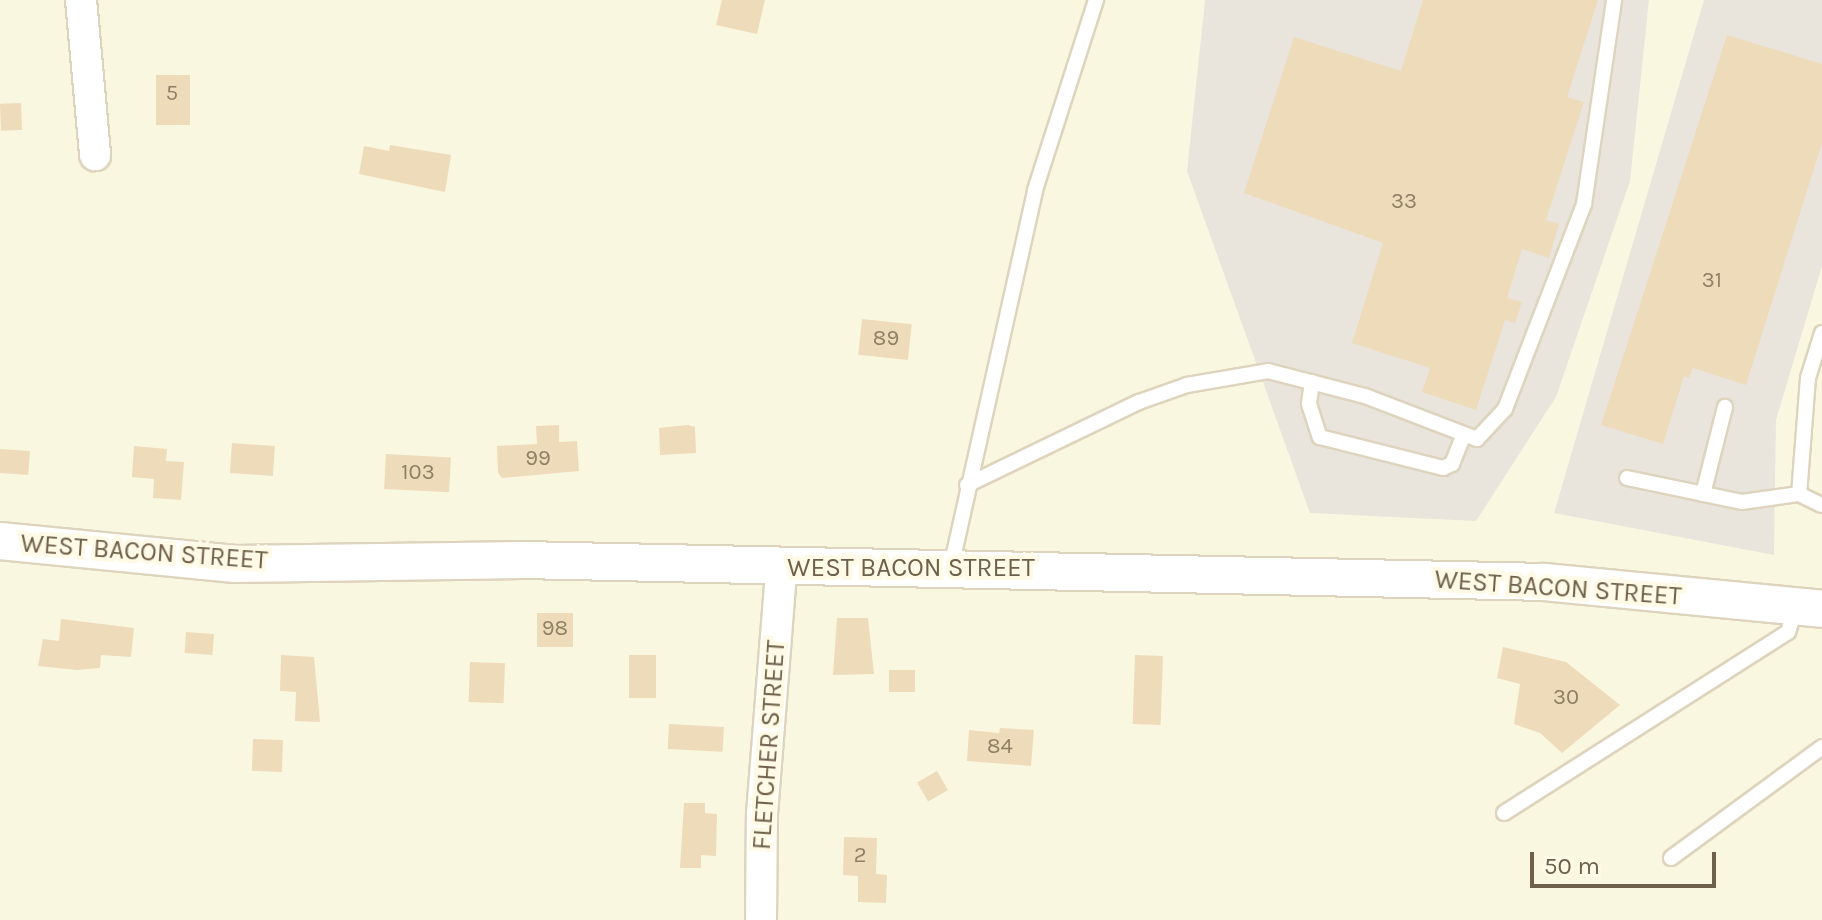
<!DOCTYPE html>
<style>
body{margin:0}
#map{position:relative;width:1822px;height:920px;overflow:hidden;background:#faf7e0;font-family:Karla,sans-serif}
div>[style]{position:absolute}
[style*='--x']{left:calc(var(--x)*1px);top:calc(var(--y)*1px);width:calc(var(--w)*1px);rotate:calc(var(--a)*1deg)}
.industrial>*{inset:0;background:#e9e5dc}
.building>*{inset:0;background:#eedbba;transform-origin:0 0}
.roads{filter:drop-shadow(2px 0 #ded4bd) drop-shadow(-2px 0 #ded4bd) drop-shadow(0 2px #ded4bd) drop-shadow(0 -2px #ded4bd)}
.service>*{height:14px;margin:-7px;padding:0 7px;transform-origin:7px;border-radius:7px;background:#fff}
.minor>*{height:30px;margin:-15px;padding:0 15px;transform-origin:15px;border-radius:15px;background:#fff}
.tertiary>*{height:36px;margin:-18px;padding:0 18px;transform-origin:18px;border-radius:18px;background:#fff}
span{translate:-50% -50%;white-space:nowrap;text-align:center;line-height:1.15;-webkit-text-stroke:8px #fefae6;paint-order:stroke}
.number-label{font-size:22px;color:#8f7f65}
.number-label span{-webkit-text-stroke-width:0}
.street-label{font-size:26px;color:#6f6049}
.scale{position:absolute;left:1530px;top:852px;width:186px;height:36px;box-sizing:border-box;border:4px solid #6f6049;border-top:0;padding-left:10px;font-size:24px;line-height:28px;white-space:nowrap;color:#6f6049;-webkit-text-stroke:6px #fefae6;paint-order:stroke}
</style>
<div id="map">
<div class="industrial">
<i style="clip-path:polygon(1205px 0,1649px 0,1630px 181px,1556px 397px,1476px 521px,1310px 513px,1187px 171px)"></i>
<i style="clip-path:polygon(1704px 0,1822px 0,1822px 266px,1776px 420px,1774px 555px,1554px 513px)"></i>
</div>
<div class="building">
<i style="clip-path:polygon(722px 0,765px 0,757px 34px,716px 25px)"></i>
<i style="clip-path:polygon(1423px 0,1598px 0,1567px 97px,1584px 102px,1546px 220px,1559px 224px,1549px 258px,1522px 249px,1507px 298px,1522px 302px,1515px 323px,1505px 320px,1476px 410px,1422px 392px,1430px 368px,1352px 343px,1383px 243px,1244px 193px,1294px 37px,1401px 71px)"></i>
<i style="clip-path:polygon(1727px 35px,1822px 64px,1822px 143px,1746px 385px,1693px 368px,1689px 378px,1684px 376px,1663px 444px,1601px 425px)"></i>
<i style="left:156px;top:75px;width:34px;height:50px"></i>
<i style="left:21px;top:103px;width:27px;height:21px;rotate:88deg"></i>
<i style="clip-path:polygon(390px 145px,451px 155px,445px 192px,359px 174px,364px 146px,389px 151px)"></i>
<i style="left:862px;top:319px;width:50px;height:36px;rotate:6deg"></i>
<i style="clip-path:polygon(559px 425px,559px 442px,577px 441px,579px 471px,502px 478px,498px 473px,497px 446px,537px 444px,536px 426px)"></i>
<i style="clip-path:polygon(688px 425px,695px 427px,696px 453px,660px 455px,659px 428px)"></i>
<i style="left:232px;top:443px;width:43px;height:30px;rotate:4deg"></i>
<i style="clip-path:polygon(134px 446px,167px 449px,166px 461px,184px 462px,181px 500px,153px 498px,154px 479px,132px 477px)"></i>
<i style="left:0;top:449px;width:30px;height:24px;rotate:4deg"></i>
<i style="left:386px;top:454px;width:65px;height:35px;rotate:3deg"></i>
<i style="left:537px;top:613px;width:36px;height:34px"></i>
<i style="clip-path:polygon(837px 618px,868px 618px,874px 674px,833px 675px)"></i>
<i style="clip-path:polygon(61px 619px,134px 628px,131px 657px,101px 655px,100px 668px,77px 670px,38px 666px,43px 639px,59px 641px)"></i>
<i style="left:186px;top:632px;width:28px;height:21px;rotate:4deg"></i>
<i style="clip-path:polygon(1503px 647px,1566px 662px,1620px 705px,1562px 753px,1540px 733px,1514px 724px,1520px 684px,1497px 678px)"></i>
<i style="clip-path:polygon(281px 655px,314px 657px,320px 722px,295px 721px,296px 692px,280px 691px)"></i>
<i style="left:629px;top:655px;width:27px;height:43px"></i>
<i style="left:1135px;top:655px;width:28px;height:69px;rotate:2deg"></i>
<i style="left:470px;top:662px;width:35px;height:40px;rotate:2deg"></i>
<i style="left:915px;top:670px;width:22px;height:26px;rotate:90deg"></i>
<i style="left:669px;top:724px;width:55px;height:25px;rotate:3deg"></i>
<i style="clip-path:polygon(1000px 728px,1034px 730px,1031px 766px,967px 761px,969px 730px,999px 733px)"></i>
<i style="left:253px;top:739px;width:30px;height:32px;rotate:2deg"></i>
<i style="left:937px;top:771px;width:22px;height:23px;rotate:60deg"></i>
<i style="clip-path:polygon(684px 803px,705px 803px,705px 813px,717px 814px,716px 856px,701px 855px,701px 868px,680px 868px)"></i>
<i style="clip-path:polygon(844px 837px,877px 838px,876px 874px,887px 875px,886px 903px,858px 902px,858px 876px,843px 875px)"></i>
</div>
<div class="roads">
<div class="service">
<i style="--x:1822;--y:333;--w:47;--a:107.3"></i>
<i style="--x:1808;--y:378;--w:116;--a:94.4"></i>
<i style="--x:1799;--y:494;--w:25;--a:26"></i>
<i style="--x:1312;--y:382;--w:22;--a:98"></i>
<i style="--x:1309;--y:404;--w:35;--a:72"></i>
<i style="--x:1320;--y:437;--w:127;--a:14.1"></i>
<i style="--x:1443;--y:468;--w:10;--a:-24"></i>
<i style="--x:1452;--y:464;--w:32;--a:-68"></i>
<i style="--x:1627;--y:478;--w:117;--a:11.8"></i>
<i style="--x:1742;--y:502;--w:58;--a:-8"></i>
<i style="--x:967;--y:485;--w:191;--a:-25.8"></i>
<i style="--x:1139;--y:402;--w:51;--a:-19.5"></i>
<i style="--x:1187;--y:385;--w:82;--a:-9.8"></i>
<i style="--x:1268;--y:371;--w:100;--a:14.5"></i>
<i style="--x:1365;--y:396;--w:120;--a:21"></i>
<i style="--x:1477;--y:439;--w:41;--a:-47"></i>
<i style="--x:1505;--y:409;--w:220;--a:-68.9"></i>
<i style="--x:1584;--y:204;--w:206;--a:-81.6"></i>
<i style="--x:1703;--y:494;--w:90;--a:-75.8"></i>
<i style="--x:951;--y:567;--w:386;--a:-77.4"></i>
<i style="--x:1035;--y:190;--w:200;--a:-72.2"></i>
<i style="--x:1504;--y:813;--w:337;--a:-32.5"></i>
<i style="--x:1788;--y:632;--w:25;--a:-72"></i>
<i style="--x:1671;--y:858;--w:187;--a:-36.3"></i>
</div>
<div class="minor">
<i style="--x:81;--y:0;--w:156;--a:84.8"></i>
<i style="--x:761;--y:920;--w:106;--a:-89.5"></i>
<i style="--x:762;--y:814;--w:245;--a:-85.5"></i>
</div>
<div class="tertiary">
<i style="--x:0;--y:541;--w:236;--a:5.6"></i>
<i style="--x:235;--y:564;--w:287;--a:-0.8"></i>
<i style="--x:522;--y:560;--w:1022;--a:1.23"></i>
<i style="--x:1544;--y:582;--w:279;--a:5.5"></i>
</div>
</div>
<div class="number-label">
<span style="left:172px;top:94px">5</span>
<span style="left:1404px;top:202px">33</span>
<span style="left:1712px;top:281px">31</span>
<span style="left:886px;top:339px">89</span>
<span style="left:538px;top:459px">99</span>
<span style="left:418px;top:473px">103</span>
<span style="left:555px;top:629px">98</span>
<span style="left:1566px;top:698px">30</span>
<span style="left:1000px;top:747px">84</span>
<span style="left:860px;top:856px">2</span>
</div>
<div class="street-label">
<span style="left:144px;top:552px;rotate:4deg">WEST BACON STREET</span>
<span style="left:911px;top:568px">WEST BACON STREET</span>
<span style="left:1558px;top:588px;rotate:4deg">WEST BACON STREET</span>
<span style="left:769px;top:745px;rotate:-86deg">FLETCHER STREET</span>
</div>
<div class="scale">50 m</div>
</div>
